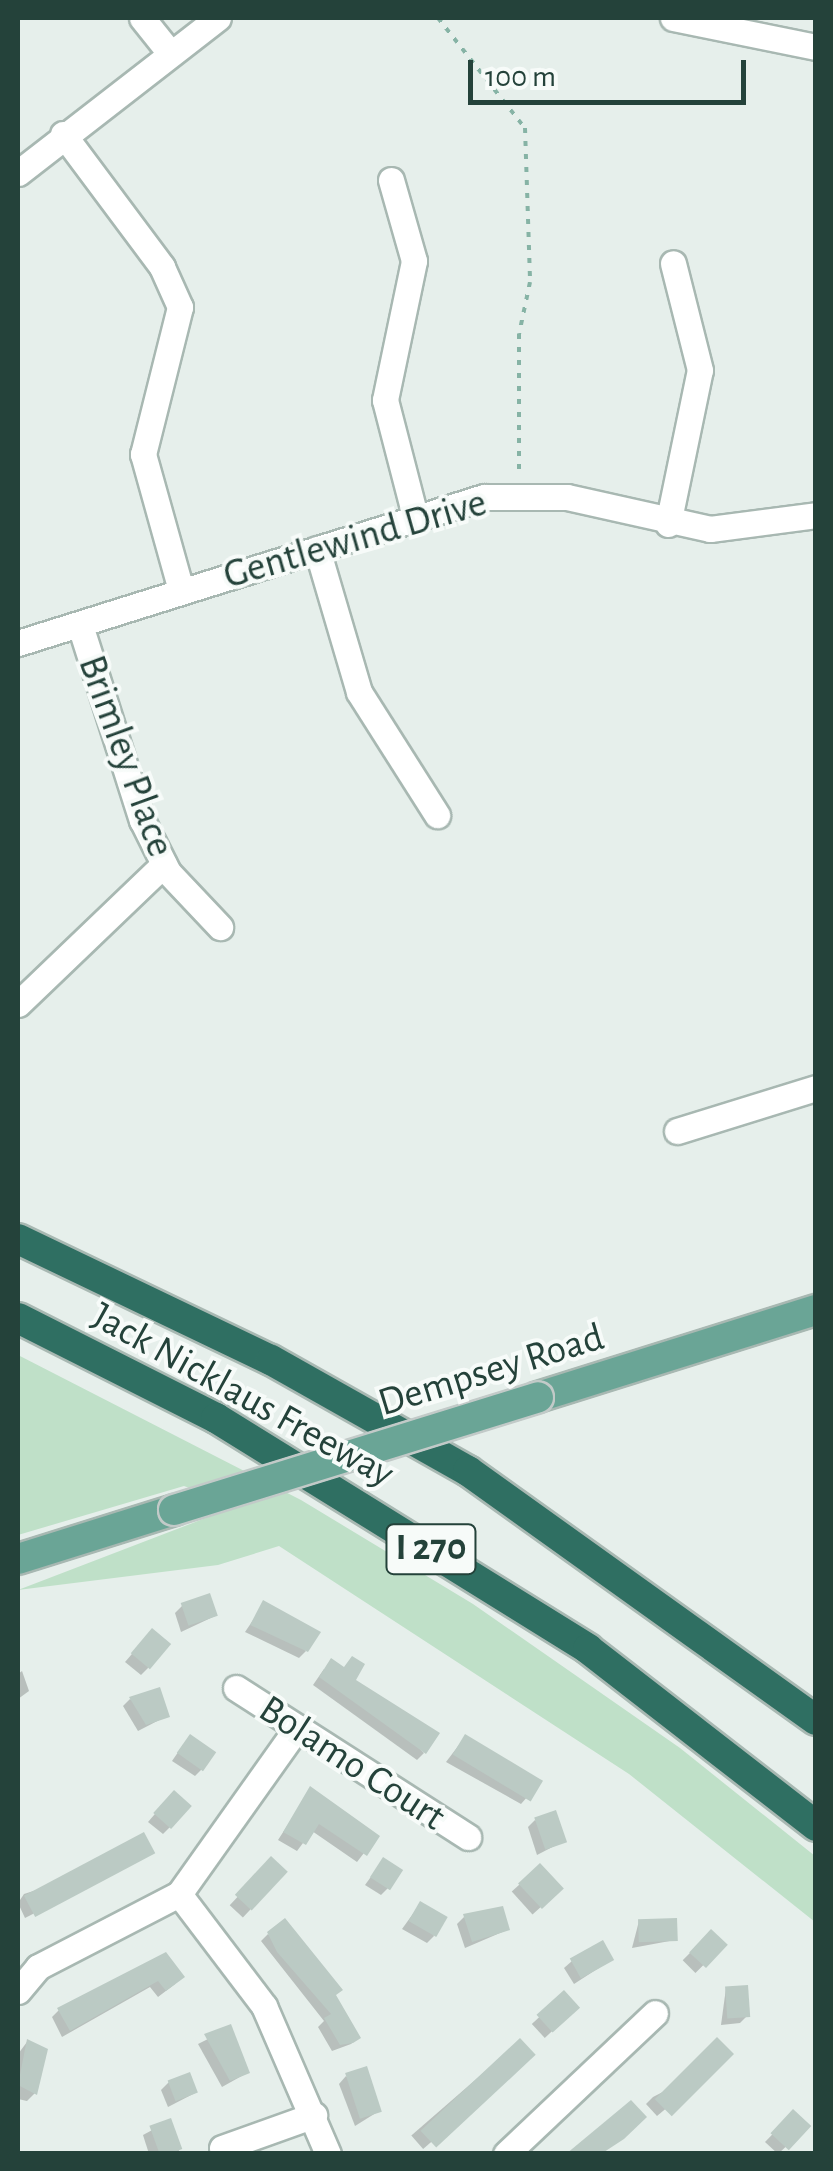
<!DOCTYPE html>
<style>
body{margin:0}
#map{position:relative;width:833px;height:2171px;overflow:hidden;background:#e6efeb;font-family:"Alegreya Sans",sans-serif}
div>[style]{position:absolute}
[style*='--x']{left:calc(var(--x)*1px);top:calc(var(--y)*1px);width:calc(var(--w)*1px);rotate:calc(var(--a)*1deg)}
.green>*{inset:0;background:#bfe0c8}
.shadow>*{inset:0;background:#0003;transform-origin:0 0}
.building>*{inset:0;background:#bbcac4;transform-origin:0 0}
.path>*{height:4px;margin-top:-2px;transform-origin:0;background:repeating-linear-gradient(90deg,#86b3a5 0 5px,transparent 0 13px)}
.roads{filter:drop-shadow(2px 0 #a8b8b2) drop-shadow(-2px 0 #a8b8b2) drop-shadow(0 2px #a8b8b2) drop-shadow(0 -2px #a8b8b2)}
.minor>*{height:25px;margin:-12.5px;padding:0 12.5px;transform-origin:12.5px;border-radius:12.5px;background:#fff}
.major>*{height:30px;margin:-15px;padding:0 15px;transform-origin:15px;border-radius:15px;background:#6aa596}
.highway>*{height:30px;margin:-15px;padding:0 15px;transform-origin:15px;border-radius:15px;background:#2f6f62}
.bridges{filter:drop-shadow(2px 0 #c2cac8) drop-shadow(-2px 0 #c2cac8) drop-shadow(0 2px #c2cac8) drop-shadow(0 -2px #c2cac8)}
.major-bridge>*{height:30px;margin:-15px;padding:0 15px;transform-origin:15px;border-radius:15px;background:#6aa596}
span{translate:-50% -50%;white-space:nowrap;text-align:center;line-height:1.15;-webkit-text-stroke:8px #f7fbf9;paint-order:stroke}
.shield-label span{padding:2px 8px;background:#f7fbf9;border:2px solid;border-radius:8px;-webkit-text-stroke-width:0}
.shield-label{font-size:38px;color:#24423a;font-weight:700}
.street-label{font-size:40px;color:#24423a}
.frame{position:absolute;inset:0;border:20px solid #24423a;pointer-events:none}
.scale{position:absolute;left:468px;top:60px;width:278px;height:45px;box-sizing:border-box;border:5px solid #24423a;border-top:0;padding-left:12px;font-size:30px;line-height:35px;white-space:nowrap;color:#24423a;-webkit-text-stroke:8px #f7fbf9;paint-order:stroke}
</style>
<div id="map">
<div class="green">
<i style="clip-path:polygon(18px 1355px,301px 1500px,473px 1604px,680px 1748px,815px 1856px,815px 1922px,629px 1774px,279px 1546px,218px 1565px,18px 1590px,237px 1506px,184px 1486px,18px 1535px)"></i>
</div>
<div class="shadow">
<i style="clip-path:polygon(182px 1606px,215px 1616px,181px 1632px,175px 1613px)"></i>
<i style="clip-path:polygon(260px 1610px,306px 1651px,299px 1658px,245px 1632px)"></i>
<i style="clip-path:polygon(145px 1639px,148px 1668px,141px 1675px,125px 1662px)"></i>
<i style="clip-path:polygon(324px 1669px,352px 1681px,424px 1753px,417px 1760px,313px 1685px)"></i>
<i style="clip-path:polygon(22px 1671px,29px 1691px,18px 1699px,18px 1674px)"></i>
<i style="clip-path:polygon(130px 1699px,167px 1716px,138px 1731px,123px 1706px)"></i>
<i style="clip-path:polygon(465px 1737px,528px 1796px,521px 1804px,446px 1762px)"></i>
<i style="clip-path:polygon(183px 1745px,202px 1769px,195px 1776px,172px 1761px)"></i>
<i style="clip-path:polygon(311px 1789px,377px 1836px,357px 1862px,312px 1831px,297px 1851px,278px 1840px)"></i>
<i style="clip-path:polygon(167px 1800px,170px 1827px,163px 1834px,148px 1822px)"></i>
<i style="clip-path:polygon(535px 1820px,564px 1841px,537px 1855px,528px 1827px)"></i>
<i style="clip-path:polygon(152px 1853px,25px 1918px,18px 1903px,24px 1894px)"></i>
<i style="left:272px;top:1860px;width:18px;height:62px;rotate:43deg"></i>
<i style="clip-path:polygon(383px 1860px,388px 1888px,381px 1895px,365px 1885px)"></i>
<i style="left:540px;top:1866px;width:31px;height:38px;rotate:48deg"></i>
<i style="clip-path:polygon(420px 1904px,434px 1936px,427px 1943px,402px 1929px)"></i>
<i style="clip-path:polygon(464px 1917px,507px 1930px,465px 1948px,457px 1924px)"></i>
<i style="clip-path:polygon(639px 1921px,675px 1940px,632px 1948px)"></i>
<i style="left:711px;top:1932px;width:18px;height:40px;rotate:45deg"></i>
<i style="clip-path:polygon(268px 1934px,334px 1996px,358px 2037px,351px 2044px,332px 2051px,318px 2027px,324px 2021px,261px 1941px)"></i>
<i style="clip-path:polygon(165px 1955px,175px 1984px,158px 1997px,150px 1987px,62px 2037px,52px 2017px,59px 2010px)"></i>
<i style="clip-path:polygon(611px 1960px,574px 1984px,564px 1968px,572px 1961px)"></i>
<i style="clip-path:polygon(726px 1988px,747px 2016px,740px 2023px,721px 2025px)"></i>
<i style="left:564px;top:1994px;width:19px;height:44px;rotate:47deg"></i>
<i style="clip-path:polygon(230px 2028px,247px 2073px,222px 2087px,198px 2044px)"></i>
<i style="left:520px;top:2041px;width:18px;height:144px;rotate:49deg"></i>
<i style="clip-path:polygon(27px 2042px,35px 2093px,27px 2101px,18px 2099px,18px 2054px)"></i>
<i style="clip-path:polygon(723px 2061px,657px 2116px,646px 2104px,653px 2097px)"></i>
<i style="clip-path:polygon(346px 2076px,379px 2111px,355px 2126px,339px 2084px)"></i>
<i style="clip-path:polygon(169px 2082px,195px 2093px,168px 2107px,161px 2090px)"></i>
<i style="clip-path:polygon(793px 2113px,808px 2126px,778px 2154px,765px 2142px)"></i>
<i style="clip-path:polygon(169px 2121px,180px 2154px,149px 2154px,143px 2135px)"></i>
</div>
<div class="building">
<i style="left:210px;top:1593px;width:24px;height:31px;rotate:71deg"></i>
<i style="clip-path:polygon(263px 1600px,321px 1632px,308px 1652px,250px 1625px)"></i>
<i style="left:152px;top:1628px;width:25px;height:33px;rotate:40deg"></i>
<i style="clip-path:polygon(352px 1656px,365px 1664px,356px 1680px,440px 1733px,426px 1754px,319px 1677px,331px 1658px,344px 1667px)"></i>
<i style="clip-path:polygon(160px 1687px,170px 1717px,146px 1725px,129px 1697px)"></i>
<i style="left:190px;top:1734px;width:32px;height:23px;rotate:35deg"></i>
<i style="left:465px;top:1734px;width:91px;height:24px;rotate:31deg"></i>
<i style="clip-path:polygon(310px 1786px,380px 1836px,367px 1856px,319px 1824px,306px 1845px,283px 1832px)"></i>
<i style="left:174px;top:1790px;width:24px;height:31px;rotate:42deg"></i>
<i style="left:556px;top:1810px;width:34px;height:23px;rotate:71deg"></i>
<i style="left:144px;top:1832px;width:24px;height:136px;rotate:62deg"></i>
<i style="left:271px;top:1856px;width:23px;height:53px;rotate:43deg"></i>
<i style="left:383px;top:1857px;width:24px;height:24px;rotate:33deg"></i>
<i style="left:540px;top:1863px;width:35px;height:30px;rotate:47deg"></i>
<i style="left:420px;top:1901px;width:32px;height:23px;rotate:30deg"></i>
<i style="clip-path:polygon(503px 1906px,510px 1930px,472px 1942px,463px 1914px)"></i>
<i style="clip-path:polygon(285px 1918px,343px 1990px,336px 1995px,361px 2038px,353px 2043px,340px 2045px,324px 2018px,331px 2014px,277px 1952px,267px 1932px)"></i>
<i style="left:677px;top:1918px;width:23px;height:39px;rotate:88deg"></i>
<i style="left:711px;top:1929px;width:23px;height:32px;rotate:43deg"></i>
<i style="left:603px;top:1940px;width:23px;height:38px;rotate:61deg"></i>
<i style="clip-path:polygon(166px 1952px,185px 1977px,166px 1991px,158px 1981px,70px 2031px,57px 2008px)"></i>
<i style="left:748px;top:1985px;width:32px;height:23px;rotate:86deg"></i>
<i style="left:564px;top:1990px;width:24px;height:37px;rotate:48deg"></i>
<i style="clip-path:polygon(231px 2024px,250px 2073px,230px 2081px,204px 2034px)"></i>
<i style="left:717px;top:2037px;width:24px;height:88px;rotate:45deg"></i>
<i style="left:520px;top:2038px;width:23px;height:136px;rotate:47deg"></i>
<i style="clip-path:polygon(27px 2039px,48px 2049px,37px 2095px,18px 2085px)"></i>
<i style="left:367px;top:2066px;width:48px;height:23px;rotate:72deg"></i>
<i style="left:190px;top:2072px;width:22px;height:24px;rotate:69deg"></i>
<i style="clip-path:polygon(631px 2100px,647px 2117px,624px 2139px,601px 2154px,566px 2154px)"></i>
<i style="left:793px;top:2109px;width:25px;height:33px;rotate:43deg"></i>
<i style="left:171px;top:2118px;width:33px;height:23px;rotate:70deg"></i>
</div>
<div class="path">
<i style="--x:438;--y:18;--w:140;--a:51.7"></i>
<i style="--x:525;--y:128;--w:154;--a:88.1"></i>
<i style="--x:530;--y:282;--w:53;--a:101.9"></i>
<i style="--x:519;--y:334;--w:140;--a:90"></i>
</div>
<div class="roads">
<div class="minor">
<i style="--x:142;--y:18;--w:45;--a:51.3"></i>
<i style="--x:673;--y:18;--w:146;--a:11.5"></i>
<i style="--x:63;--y:134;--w:166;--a:53.3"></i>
<i style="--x:162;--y:267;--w:44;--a:65.8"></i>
<i style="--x:180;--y:307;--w:152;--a:104.1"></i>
<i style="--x:143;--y:454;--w:141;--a:74.4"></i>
<i style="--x:18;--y:173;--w:253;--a:-37.8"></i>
<i style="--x:391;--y:180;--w:84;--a:74.1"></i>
<i style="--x:414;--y:261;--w:142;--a:101.8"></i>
<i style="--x:385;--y:400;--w:120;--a:75.5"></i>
<i style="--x:668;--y:524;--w:157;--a:-78.3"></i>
<i style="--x:700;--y:370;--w:110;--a:-104.2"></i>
<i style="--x:317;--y:549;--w:149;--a:73.6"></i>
<i style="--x:359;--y:692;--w:146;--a:57.6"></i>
<i style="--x:80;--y:625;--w:205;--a:72.4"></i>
<i style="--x:142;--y:820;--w:58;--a:63.4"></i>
<i style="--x:168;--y:872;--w:76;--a:46.6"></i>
<i style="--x:18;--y:643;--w:488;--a:-17.4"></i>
<i style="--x:484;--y:497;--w:83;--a:0"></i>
<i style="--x:567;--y:497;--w:147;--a:12.6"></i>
<i style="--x:710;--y:529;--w:107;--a:-7.5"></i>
<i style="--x:18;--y:1004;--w:202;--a:-43.8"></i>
<i style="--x:677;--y:1131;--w:145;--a:-17.2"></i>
<i style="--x:236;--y:1688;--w:276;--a:32.7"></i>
<i style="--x:179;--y:1894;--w:141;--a:52.8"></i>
<i style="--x:264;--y:2006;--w:161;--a:66.6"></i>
<i style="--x:18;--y:1991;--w:31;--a:-50"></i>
<i style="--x:38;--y:1967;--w:159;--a:-27.4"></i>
<i style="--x:179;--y:1894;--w:204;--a:-54.6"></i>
<i style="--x:222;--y:2148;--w:98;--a:-19.7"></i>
<i style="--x:506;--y:2154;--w:205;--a:-43.4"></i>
</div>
<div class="major">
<i style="--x:538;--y:1397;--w:291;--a:-17.4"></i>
<i style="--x:18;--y:1559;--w:164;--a:-17.4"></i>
</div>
<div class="highway">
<i style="--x:18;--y:1239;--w:280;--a:25.6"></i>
<i style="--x:271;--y:1360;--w:226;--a:29.4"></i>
<i style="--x:468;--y:1471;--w:428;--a:35.6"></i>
<i style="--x:18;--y:1318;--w:222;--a:26.8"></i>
<i style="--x:216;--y:1418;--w:438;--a:31.8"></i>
<i style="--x:588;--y:1649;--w:289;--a:37.8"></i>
</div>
</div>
<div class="bridges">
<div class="major-bridge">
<i style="--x:174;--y:1510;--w:381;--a:-17.2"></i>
</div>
</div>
<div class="shield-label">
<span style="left:431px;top:1549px">I 270</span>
</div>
<div class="street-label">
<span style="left:355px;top:539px;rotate:-16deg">Gentlewind Drive</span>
<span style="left:126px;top:756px;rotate:70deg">Brimley Place</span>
<span style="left:491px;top:1370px;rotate:-17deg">Dempsey Road</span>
<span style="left:243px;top:1395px;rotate:29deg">Jack Nicklaus Freeway</span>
<span style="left:352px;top:1763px;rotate:33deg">Bolamo Court</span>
</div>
<div class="frame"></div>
<div class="scale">100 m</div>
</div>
